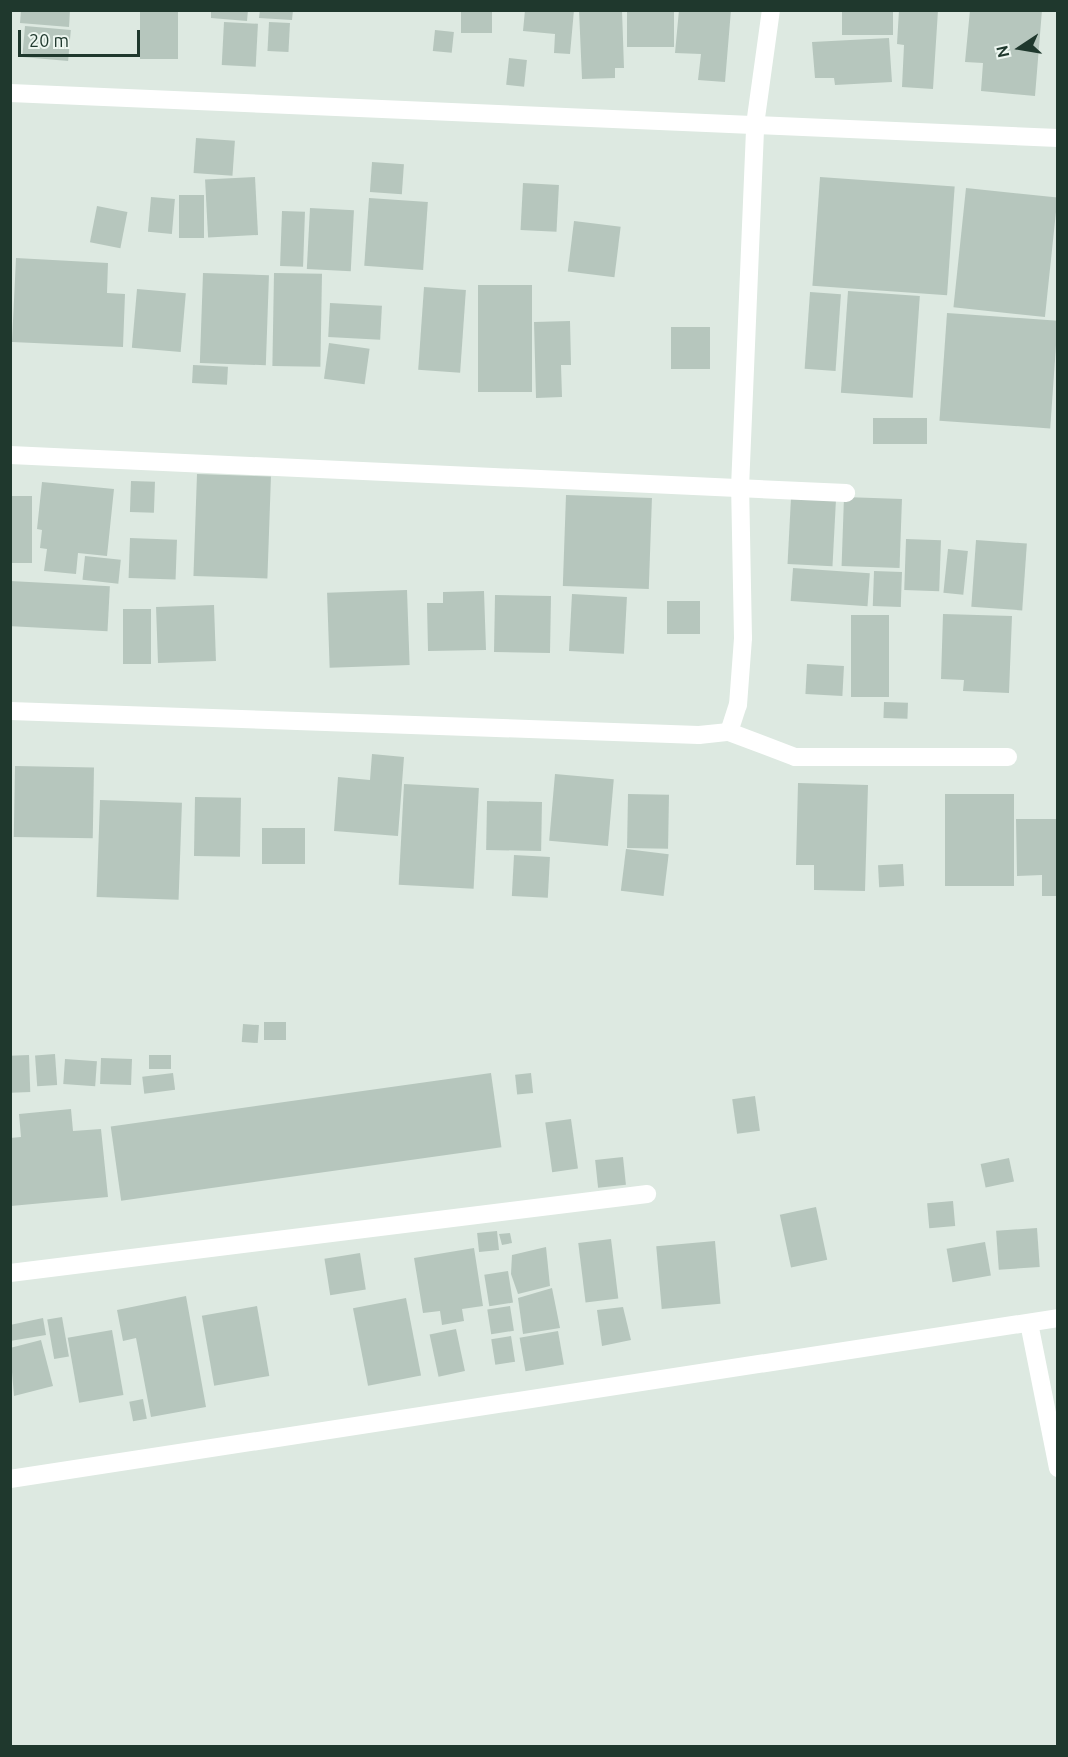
<!DOCTYPE html>
<style>
body{margin:0}
#map{position:relative;width:1068px;height:1757px;overflow:hidden;background:#dde9e1;font-family:Ubuntu,sans-serif}
div>[style]{position:absolute}
[style*='--x']{left:calc(var(--x)*1px);top:calc(var(--y)*1px);width:calc(var(--w)*1px);rotate:calc(var(--a)*1deg)}
.building>*{inset:0;background:#b6c6bd;transform-origin:0 0}
.street>*{height:18px;margin:-9px;padding:0 9px;transform-origin:9px;border-radius:9px;background:#fff}
span{translate:-50% -50%;white-space:nowrap;text-align:center;line-height:1.15;-webkit-text-stroke:5px #edf6f0;paint-order:stroke}
.frame{position:absolute;inset:0;border:12px solid #1f382d;pointer-events:none}
.north{position:absolute;left:990px;top:18px;width:60px;height:60px;-webkit-text-stroke:4px #edf6f0;paint-order:stroke;rotate:258deg;font-size:16px;font-weight:700;line-height:24px;text-align:center;color:#1f382d}
.north::after{content:'';display:block;margin:auto;width:21px;height:27px;background:#1f382d;clip-path:polygon(50% 0,100% 100%,50% 72%,0 100%)}
.scale{position:absolute;left:18px;top:30px;width:122px;height:27px;box-sizing:border-box;border:3px solid #1f382d;border-top:0;padding-left:8px;font-size:18px;line-height:21px;white-space:nowrap;color:#1f382d;-webkit-text-stroke:4px #edf6f0;paint-order:stroke}
</style>
<div id="map">
<div class="building">
<i style="clip-path:polygon(21px 10px,70px 10px,69px 27px,20px 23px)"></i>
<i style="left:140px;top:10px;width:38px;height:49px"></i>
<i style="clip-path:polygon(211px 10px,248px 10px,247px 21px,211px 18px)"></i>
<i style="clip-path:polygon(260px 10px,293px 10px,292px 20px,259px 18px)"></i>
<i style="left:461px;top:10px;width:31px;height:23px"></i>
<i style="clip-path:polygon(525px 10px,574px 10px,570px 54px,554px 53px,555px 34px,523px 31px)"></i>
<i style="clip-path:polygon(579px 10px,622px 10px,624px 68px,615px 68px,615px 78px,582px 79px)"></i>
<i style="left:627px;top:10px;width:47px;height:37px"></i>
<i style="clip-path:polygon(679px 10px,731px 10px,725px 82px,698px 80px,701px 54px,675px 53px)"></i>
<i style="left:842px;top:10px;width:51px;height:25px"></i>
<i style="clip-path:polygon(899px 10px,938px 10px,933px 89px,902px 87px,904px 45px,897px 44px)"></i>
<i style="clip-path:polygon(970px 10px,1042px 10px,1035px 96px,981px 91px,983px 63px,965px 62px)"></i>
<i style="left:224px;top:22px;width:34px;height:43px;rotate:3deg"></i>
<i style="left:269px;top:22px;width:21px;height:29px;rotate:3deg"></i>
<i style="left:25px;top:26px;width:46px;height:31px;rotate:5deg"></i>
<i style="left:435px;top:30px;width:19px;height:21px;rotate:6deg"></i>
<i style="clip-path:polygon(889px 38px,892px 82px,835px 85px,834px 78px,815px 78px,812px 42px)"></i>
<i style="left:509px;top:58px;width:18px;height:27px;rotate:6deg"></i>
<i style="left:196px;top:138px;width:39px;height:35px;rotate:4deg"></i>
<i style="left:372px;top:162px;width:32px;height:30px;rotate:4deg"></i>
<i style="left:255px;top:177px;width:58px;height:50px;rotate:87deg"></i>
<i style="left:820px;top:177px;width:135px;height:109px;rotate:4deg"></i>
<i style="left:523px;top:183px;width:36px;height:47px;rotate:3deg"></i>
<i style="left:966px;top:188px;width:92px;height:120px;rotate:6deg"></i>
<i style="left:179px;top:195px;width:25px;height:43px"></i>
<i style="left:151px;top:197px;width:24px;height:35px;rotate:5deg"></i>
<i style="left:369px;top:198px;width:59px;height:68px;rotate:4deg"></i>
<i style="left:97px;top:206px;width:31px;height:37px;rotate:11deg"></i>
<i style="left:310px;top:208px;width:44px;height:61px;rotate:3deg"></i>
<i style="left:282px;top:211px;width:23px;height:55px;rotate:2deg"></i>
<i style="left:574px;top:221px;width:47px;height:51px;rotate:7deg"></i>
<i style="clip-path:polygon(16px 258px,108px 263px,107px 293px,125px 294px,123px 347px,12px 342px)"></i>
<i style="left:203px;top:273px;width:66px;height:90px;rotate:2deg"></i>
<i style="left:274px;top:273px;width:48px;height:93px;rotate:1deg"></i>
<i style="left:478px;top:285px;width:54px;height:107px"></i>
<i style="left:424px;top:287px;width:42px;height:83px;rotate:4deg"></i>
<i style="left:137px;top:289px;width:49px;height:59px;rotate:5deg"></i>
<i style="left:848px;top:291px;width:72px;height:102px;rotate:4deg"></i>
<i style="left:810px;top:292px;width:31px;height:77px;rotate:4deg"></i>
<i style="left:330px;top:303px;width:52px;height:34px;rotate:3deg"></i>
<i style="left:947px;top:313px;width:111px;height:108px;rotate:4deg"></i>
<i style="clip-path:polygon(570px 321px,571px 365px,561px 365px,562px 397px,536px 398px,534px 322px)"></i>
<i style="left:671px;top:327px;width:39px;height:42px"></i>
<i style="left:329px;top:343px;width:41px;height:36px;rotate:8deg"></i>
<i style="left:193px;top:365px;width:35px;height:18px;rotate:3deg"></i>
<i style="left:873px;top:418px;width:54px;height:26px"></i>
<i style="left:197px;top:474px;width:74px;height:102px;rotate:2deg"></i>
<i style="left:131px;top:481px;width:24px;height:31px;rotate:2deg"></i>
<i style="clip-path:polygon(42px 482px,114px 489px,107px 556px,78px 553px,76px 574px,44px 571px,47px 549px,40px 548px,42px 530px,37px 529px)"></i>
<i style="left:566px;top:495px;width:86px;height:91px;rotate:2deg"></i>
<i style="left:10px;top:496px;width:22px;height:67px"></i>
<i style="left:844px;top:497px;width:58px;height:69px;rotate:2deg"></i>
<i style="left:791px;top:498px;width:45px;height:66px;rotate:3deg"></i>
<i style="left:130px;top:538px;width:47px;height:40px;rotate:2deg"></i>
<i style="left:906px;top:539px;width:35px;height:51px;rotate:2deg"></i>
<i style="left:976px;top:540px;width:51px;height:67px;rotate:4deg"></i>
<i style="left:948px;top:549px;width:20px;height:44px;rotate:6deg"></i>
<i style="left:85px;top:556px;width:36px;height:24px;rotate:6deg"></i>
<i style="left:793px;top:568px;width:77px;height:33px;rotate:4deg"></i>
<i style="left:874px;top:571px;width:28px;height:35px;rotate:2deg"></i>
<i style="left:10px;top:581px;width:100px;height:45px;rotate:3deg"></i>
<i style="left:407px;top:590px;width:75px;height:80px;rotate:88deg"></i>
<i style="clip-path:polygon(484px 591px,486px 650px,428px 651px,427px 603px,443px 603px,443px 592px)"></i>
<i style="left:572px;top:594px;width:55px;height:57px;rotate:3deg"></i>
<i style="left:495px;top:595px;width:56px;height:57px;rotate:1deg"></i>
<i style="left:667px;top:601px;width:33px;height:33px"></i>
<i style="left:214px;top:605px;width:56px;height:58px;rotate:88deg"></i>
<i style="left:123px;top:609px;width:28px;height:55px"></i>
<i style="clip-path:polygon(943px 614px,1012px 616px,1009px 693px,963px 691px,964px 680px,941px 679px)"></i>
<i style="left:851px;top:615px;width:38px;height:82px"></i>
<i style="left:807px;top:664px;width:37px;height:30px;rotate:3deg"></i>
<i style="left:884px;top:702px;width:24px;height:16px;rotate:2deg"></i>
<i style="clip-path:polygon(372px 754px,404px 757px,398px 836px,334px 831px,338px 777px,370px 780px)"></i>
<i style="left:15px;top:766px;width:79px;height:71px;rotate:1deg"></i>
<i style="left:555px;top:774px;width:59px;height:67px;rotate:5deg"></i>
<i style="clip-path:polygon(798px 783px,868px 785px,865px 891px,814px 890px,814px 865px,796px 865px)"></i>
<i style="left:404px;top:784px;width:75px;height:101px;rotate:3deg"></i>
<i style="left:628px;top:794px;width:41px;height:54px;rotate:1deg"></i>
<i style="left:945px;top:794px;width:69px;height:92px"></i>
<i style="left:195px;top:797px;width:46px;height:59px;rotate:1deg"></i>
<i style="left:100px;top:800px;width:82px;height:97px;rotate:2deg"></i>
<i style="left:487px;top:801px;width:55px;height:49px;rotate:1deg"></i>
<i style="clip-path:polygon(1016px 819px,1058px 819px,1058px 896px,1042px 896px,1042px 875px,1017px 876px)"></i>
<i style="left:305px;top:828px;width:36px;height:43px;rotate:90deg"></i>
<i style="left:626px;top:849px;width:43px;height:42px;rotate:7deg"></i>
<i style="left:514px;top:855px;width:36px;height:41px;rotate:3deg"></i>
<i style="left:903px;top:864px;width:22px;height:25px;rotate:87deg"></i>
<i style="left:264px;top:1022px;width:22px;height:18px"></i>
<i style="left:243px;top:1024px;width:16px;height:18px;rotate:4deg"></i>
<i style="left:55px;top:1054px;width:31px;height:20px;rotate:86deg"></i>
<i style="left:29px;top:1055px;width:37px;height:19px;rotate:88deg"></i>
<i style="left:149px;top:1055px;width:22px;height:14px"></i>
<i style="left:101px;top:1058px;width:31px;height:26px;rotate:2deg"></i>
<i style="left:65px;top:1059px;width:32px;height:25px;rotate:4deg"></i>
<i style="left:173px;top:1073px;width:17px;height:31px;rotate:83deg"></i>
<i style="left:491px;top:1073px;width:75px;height:384px;rotate:82deg"></i>
<i style="left:531px;top:1073px;width:20px;height:16px;rotate:84deg"></i>
<i style="left:755px;top:1096px;width:35px;height:23px;rotate:82deg"></i>
<i style="clip-path:polygon(71px 1109px,73px 1131px,101px 1129px,108px 1197px,11px 1206px,10px 1138px,21px 1137px,19px 1114px)"></i>
<i style="left:571px;top:1119px;width:50px;height:26px;rotate:82deg"></i>
<i style="left:623px;top:1157px;width:28px;height:28px;rotate:84deg"></i>
<i style="left:1009px;top:1158px;width:24px;height:29px;rotate:78deg"></i>
<i style="left:953px;top:1201px;width:25px;height:26px;rotate:85deg"></i>
<i style="left:816px;top:1207px;width:54px;height:37px;rotate:78deg"></i>
<i style="left:1037px;top:1228px;width:39px;height:41px;rotate:86deg"></i>
<i style="left:497px;top:1231px;width:19px;height:20px;rotate:84deg"></i>
<i style="clip-path:polygon(510px 1233px,512px 1243px,502px 1245px,499px 1234px)"></i>
<i style="left:611px;top:1239px;width:60px;height:33px;rotate:83deg"></i>
<i style="left:715px;top:1241px;width:63px;height:59px;rotate:85deg"></i>
<i style="left:985px;top:1242px;width:34px;height:39px;rotate:80deg"></i>
<i style="clip-path:polygon(546px 1247px,550px 1286px,518px 1294px,511px 1274px,512px 1255px)"></i>
<i style="clip-path:polygon(474px 1248px,483px 1306px,462px 1309px,464px 1321px,442px 1325px,440px 1311px,423px 1313px,414px 1258px)"></i>
<i style="left:360px;top:1253px;width:37px;height:36px;rotate:81deg"></i>
<i style="left:508px;top:1271px;width:32px;height:24px;rotate:81deg"></i>
<i style="clip-path:polygon(552px 1288px,560px 1328px,523px 1334px,518px 1298px)"></i>
<i style="clip-path:polygon(186px 1296px,206px 1407px,151px 1417px,136px 1338px,123px 1341px,117px 1310px)"></i>
<i style="left:406px;top:1298px;width:79px;height:54px;rotate:79deg"></i>
<i style="left:257px;top:1306px;width:71px;height:56px;rotate:80deg"></i>
<i style="left:510px;top:1306px;width:25px;height:23px;rotate:81deg"></i>
<i style="clip-path:polygon(623px 1307px,631px 1340px,602px 1346px,597px 1310px)"></i>
<i style="left:62px;top:1317px;width:40px;height:15px;rotate:80deg"></i>
<i style="clip-path:polygon(43px 1318px,46px 1335px,10px 1341px,10px 1325px)"></i>
<i style="left:456px;top:1329px;width:43px;height:27px;rotate:78deg"></i>
<i style="left:112px;top:1330px;width:66px;height:45px;rotate:80deg"></i>
<i style="left:558px;top:1331px;width:34px;height:39px;rotate:80deg"></i>
<i style="left:511px;top:1336px;width:26px;height:20px;rotate:81deg"></i>
<i style="clip-path:polygon(41px 1340px,53px 1386px,14px 1396px,10px 1348px)"></i>
<i style="left:143px;top:1399px;width:20px;height:14px;rotate:79deg"></i>
</div>
<div class="street">
<i style="--x:10;--y:93;--w:1049;--a:2.46"></i>
<i style="--x:10;--y:455;--w:837;--a:2.6"></i>
<i style="--x:10;--y:711;--w:689;--a:1.99"></i>
<i style="--x:699;--y:735;--w:30;--a:-6"></i>
<i style="--x:729;--y:732;--w:28;--a:-72"></i>
<i style="--x:738;--y:705;--w:67;--a:-85.7"></i>
<i style="--x:743;--y:638;--w:150;--a:-91.1"></i>
<i style="--x:740;--y:488;--w:363;--a:-87.6"></i>
<i style="--x:755;--y:125;--w:116;--a:-82.1"></i>
<i style="--x:729;--y:732;--w:71;--a:20.7"></i>
<i style="--x:795;--y:757;--w:213;--a:0"></i>
<i style="--x:10;--y:1273;--w:642;--a:-7.07"></i>
<i style="--x:1029;--y:1323;--w:148;--a:78.7"></i>
<i style="--x:10;--y:1479;--w:1060;--a:-8.73"></i>
</div>
<div class="frame"></div>
<div class="north">N</div>
<div class="scale">20 m</div>
</div>
